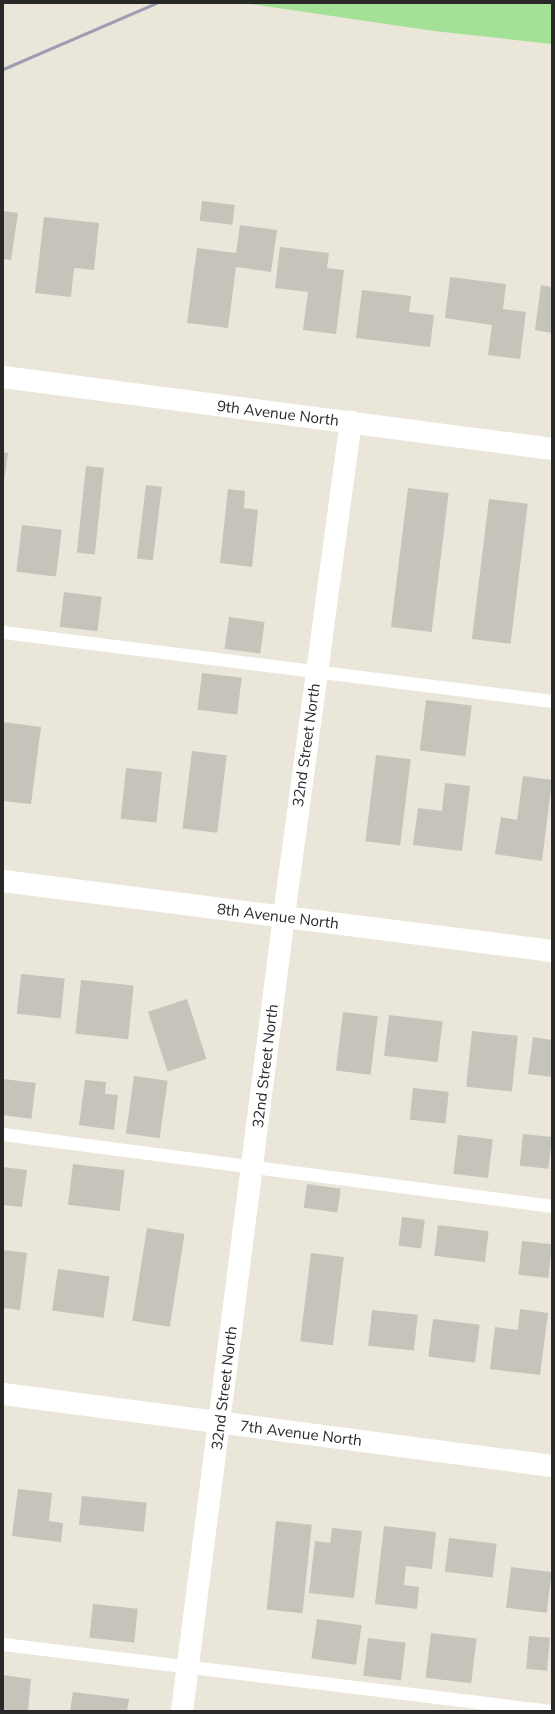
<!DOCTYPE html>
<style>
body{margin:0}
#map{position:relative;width:555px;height:1714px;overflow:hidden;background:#ebe6da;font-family:Mulish,sans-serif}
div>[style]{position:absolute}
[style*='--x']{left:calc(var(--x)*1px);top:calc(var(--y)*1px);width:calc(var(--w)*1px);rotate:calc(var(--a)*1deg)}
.green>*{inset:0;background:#a4e197}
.building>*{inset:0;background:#c6c3ba;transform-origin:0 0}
.lane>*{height:13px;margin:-6.5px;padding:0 6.5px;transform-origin:6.5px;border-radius:6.5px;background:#fff}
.street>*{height:22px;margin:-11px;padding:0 11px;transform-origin:11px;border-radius:11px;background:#fff}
.secondary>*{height:22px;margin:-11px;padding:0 11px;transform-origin:11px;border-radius:11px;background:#fff}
.rail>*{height:3px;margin:-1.5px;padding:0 1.5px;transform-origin:1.5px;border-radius:1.5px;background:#9e9db3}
span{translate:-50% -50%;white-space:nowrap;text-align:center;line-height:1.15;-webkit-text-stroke:3.5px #fff;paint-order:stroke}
.street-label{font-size:15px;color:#282828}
.frame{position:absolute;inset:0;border:4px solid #282828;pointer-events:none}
</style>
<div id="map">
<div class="green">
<i style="clip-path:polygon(243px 3px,552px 3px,552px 44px,434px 31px)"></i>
</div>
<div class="building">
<i style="left:202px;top:201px;width:33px;height:20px;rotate:7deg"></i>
<i style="clip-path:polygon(3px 211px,18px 213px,11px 260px,3px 259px)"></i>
<i style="clip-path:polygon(44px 217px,99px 223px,94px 270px,74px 268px,71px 297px,35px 293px)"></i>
<i style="clip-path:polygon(240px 225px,277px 230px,271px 272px,236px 267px,228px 328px,187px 323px,197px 248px,236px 253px)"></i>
<i style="clip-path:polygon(280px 247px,329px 253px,327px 268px,344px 270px,336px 334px,303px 330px,308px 292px,275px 288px)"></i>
<i style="clip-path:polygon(450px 277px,506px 284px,503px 309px,526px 312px,520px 359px,488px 355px,492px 325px,445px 318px)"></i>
<i style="clip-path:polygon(541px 285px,552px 287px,552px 333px,535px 330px)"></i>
<i style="clip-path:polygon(362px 290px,411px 296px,409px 312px,434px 315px,430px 347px,356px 338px)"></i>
<i style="clip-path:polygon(3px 452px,8px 453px,4px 482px,3px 482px)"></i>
<i style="left:86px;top:466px;width:18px;height:87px;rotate:6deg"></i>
<i style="left:146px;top:485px;width:16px;height:74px;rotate:7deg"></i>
<i style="left:408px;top:488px;width:41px;height:140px;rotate:7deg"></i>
<i style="clip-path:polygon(228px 489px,245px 491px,244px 508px,258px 510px,252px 567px,220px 563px)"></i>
<i style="left:489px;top:499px;width:39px;height:141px;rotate:7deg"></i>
<i style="left:22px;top:525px;width:40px;height:47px;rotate:7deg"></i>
<i style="left:64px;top:592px;width:38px;height:35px;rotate:7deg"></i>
<i style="left:229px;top:617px;width:36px;height:32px;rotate:8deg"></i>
<i style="left:202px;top:673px;width:40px;height:37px;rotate:7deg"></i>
<i style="left:426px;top:700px;width:46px;height:51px;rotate:7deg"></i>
<i style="clip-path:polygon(3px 722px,41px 727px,31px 804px,3px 801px)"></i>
<i style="left:192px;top:751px;width:35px;height:78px;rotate:7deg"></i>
<i style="left:376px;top:755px;width:35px;height:87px;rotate:7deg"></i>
<i style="left:126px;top:768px;width:36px;height:51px;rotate:6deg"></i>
<i style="clip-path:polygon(523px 776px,552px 780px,542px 861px,495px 854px,501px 817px,517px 820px)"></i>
<i style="clip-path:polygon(445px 783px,470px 786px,462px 851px,413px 845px,418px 808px,442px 811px)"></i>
<i style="left:21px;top:974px;width:44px;height:40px;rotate:6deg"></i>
<i style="left:81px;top:980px;width:53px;height:54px;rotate:6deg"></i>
<i style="left:187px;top:999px;width:63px;height:41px;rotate:72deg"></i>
<i style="left:343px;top:1012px;width:35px;height:59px;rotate:7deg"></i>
<i style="left:389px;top:1015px;width:54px;height:41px;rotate:7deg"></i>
<i style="left:472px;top:1031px;width:46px;height:56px;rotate:6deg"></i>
<i style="clip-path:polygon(533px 1037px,552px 1040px,552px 1077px,528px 1074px)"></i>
<i style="left:134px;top:1076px;width:34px;height:58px;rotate:8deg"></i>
<i style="left:4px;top:1079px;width:32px;height:36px;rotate:7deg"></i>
<i style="clip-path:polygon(85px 1080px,106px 1082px,105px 1094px,118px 1095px,114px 1130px,79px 1125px)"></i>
<i style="left:413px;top:1088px;width:36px;height:32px;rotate:6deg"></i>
<i style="left:523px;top:1134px;width:29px;height:32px;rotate:6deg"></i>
<i style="left:458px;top:1135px;width:35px;height:39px;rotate:7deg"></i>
<i style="left:73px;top:1164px;width:52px;height:41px;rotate:7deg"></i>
<i style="clip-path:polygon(3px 1167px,27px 1170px,22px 1207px,3px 1205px)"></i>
<i style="left:307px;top:1184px;width:34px;height:24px;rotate:8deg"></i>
<i style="left:402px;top:1217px;width:23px;height:29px;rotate:7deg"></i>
<i style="left:438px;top:1225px;width:51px;height:31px;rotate:7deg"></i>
<i style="left:147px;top:1228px;width:38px;height:94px;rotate:9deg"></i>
<i style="left:522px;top:1241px;width:30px;height:34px;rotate:6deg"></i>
<i style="clip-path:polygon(3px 1250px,27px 1253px,20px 1310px,3px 1308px)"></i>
<i style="left:311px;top:1253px;width:33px;height:89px;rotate:7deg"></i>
<i style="left:58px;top:1269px;width:52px;height:42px;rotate:8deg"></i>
<i style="clip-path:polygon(520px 1309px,548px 1313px,540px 1375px,490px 1369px,495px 1327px,518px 1330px)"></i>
<i style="left:372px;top:1310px;width:46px;height:36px;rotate:6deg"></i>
<i style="left:433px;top:1319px;width:47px;height:38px;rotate:7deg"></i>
<i style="clip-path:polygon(18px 1489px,52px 1493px,49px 1521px,63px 1523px,61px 1542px,12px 1536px)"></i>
<i style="left:82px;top:1496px;width:65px;height:29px;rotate:6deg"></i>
<i style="left:276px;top:1521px;width:36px;height:89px;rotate:6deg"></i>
<i style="clip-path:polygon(384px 1526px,436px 1532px,432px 1569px,406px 1566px,404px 1585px,419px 1587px,417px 1609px,375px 1604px)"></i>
<i style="clip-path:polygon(332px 1528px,362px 1531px,354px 1598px,309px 1593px,315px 1541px,330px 1543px)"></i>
<i style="left:449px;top:1538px;width:48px;height:34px;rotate:7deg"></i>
<i style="left:511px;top:1567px;width:41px;height:41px;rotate:7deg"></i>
<i style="left:93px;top:1604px;width:45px;height:34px;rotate:6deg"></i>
<i style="left:317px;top:1619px;width:45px;height:40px;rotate:8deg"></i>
<i style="left:431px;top:1633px;width:46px;height:45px;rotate:7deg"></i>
<i style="left:529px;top:1636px;width:21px;height:33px;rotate:5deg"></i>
<i style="left:368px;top:1638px;width:38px;height:38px;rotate:7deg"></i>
<i style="clip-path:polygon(3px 1675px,31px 1679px,28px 1711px,3px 1711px)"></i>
<i style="clip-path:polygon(73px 1692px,129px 1699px,127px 1711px,70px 1711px)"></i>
</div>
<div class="lane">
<i style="--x:3;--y:632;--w:553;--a:7.16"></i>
<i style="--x:3;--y:1134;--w:554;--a:7.47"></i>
<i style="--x:3;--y:1644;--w:552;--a:6.97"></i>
</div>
<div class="street">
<i style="--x:3;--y:377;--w:554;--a:7.47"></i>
<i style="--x:3;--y:1394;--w:554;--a:7.47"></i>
<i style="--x:182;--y:1711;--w:802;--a:-82.69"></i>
<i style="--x:284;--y:916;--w:499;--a:-82.3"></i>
</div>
<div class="secondary">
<i style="--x:3;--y:881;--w:553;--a:7.27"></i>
</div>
<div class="rail">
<i style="--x:3;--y:69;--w:167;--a:-23.3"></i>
</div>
<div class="street-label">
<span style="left:278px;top:413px;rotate:7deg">9th Avenue North</span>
<span style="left:306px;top:745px;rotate:-82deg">32nd Street North</span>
<span style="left:278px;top:916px;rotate:7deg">8th Avenue North</span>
<span style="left:265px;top:1066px;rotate:-83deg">32nd Street North</span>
<span style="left:224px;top:1388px;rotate:-83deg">32nd Street North</span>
<span style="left:301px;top:1433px;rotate:7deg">7th Avenue North</span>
</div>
<div class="frame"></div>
</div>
